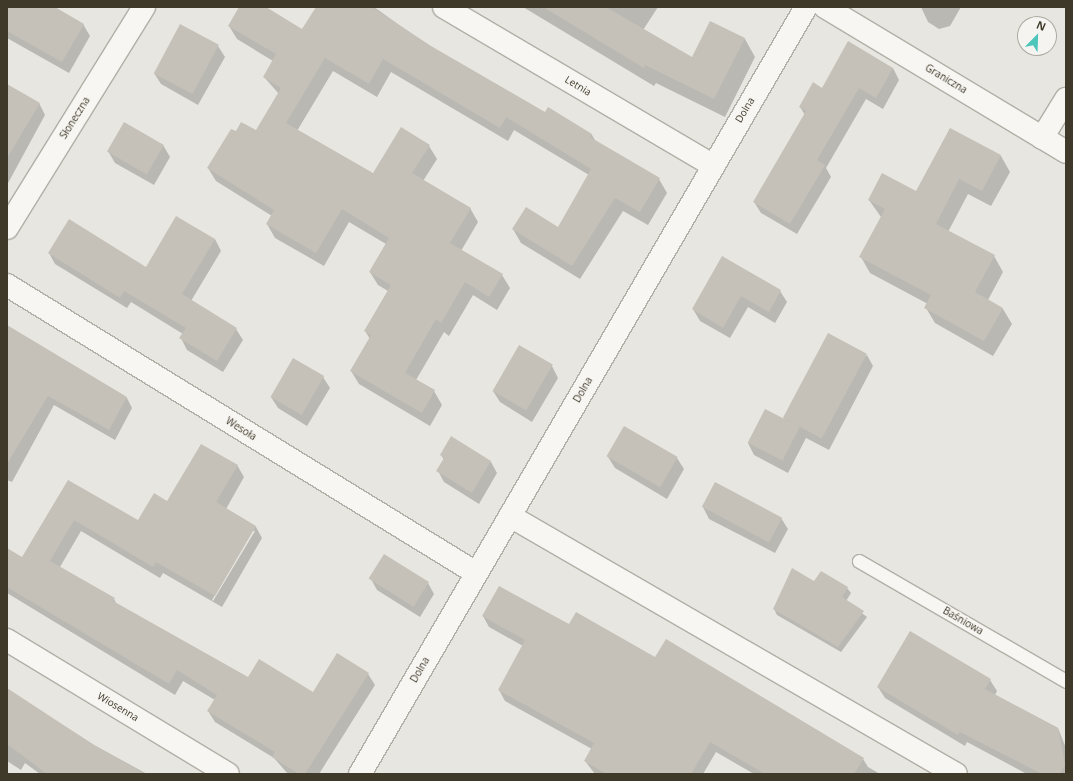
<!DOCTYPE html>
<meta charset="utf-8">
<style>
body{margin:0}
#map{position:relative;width:1073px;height:781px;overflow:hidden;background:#e8e6e0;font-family:"Open Sans",sans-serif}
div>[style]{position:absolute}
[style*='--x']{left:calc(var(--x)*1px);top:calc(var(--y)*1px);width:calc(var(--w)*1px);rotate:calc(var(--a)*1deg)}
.shadow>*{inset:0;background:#0003}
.building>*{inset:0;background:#c5c1b8;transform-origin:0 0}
.roads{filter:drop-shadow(1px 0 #b2afa6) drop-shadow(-1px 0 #b2afa6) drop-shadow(0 1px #b2afa6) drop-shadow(0 -1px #b2afa6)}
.lane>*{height:13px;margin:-6.5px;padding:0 6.5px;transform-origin:6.5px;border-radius:6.5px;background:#f7f6f3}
.street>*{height:22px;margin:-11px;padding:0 11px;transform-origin:11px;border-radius:11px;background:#f7f6f3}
span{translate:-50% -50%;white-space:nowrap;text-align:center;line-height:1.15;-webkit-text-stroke:3px #f6f4f0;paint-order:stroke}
.street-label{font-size:10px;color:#3f392a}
.frame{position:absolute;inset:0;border:8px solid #3f392a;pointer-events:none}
.north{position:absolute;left:1017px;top:16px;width:40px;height:40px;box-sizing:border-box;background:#f6f4f0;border:1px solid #ada9a1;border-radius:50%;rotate:23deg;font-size:11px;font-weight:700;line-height:16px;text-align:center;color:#3f392a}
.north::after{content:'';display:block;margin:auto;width:14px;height:18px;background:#4ec5bb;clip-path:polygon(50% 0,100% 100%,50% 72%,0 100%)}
</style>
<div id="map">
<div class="shadow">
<i style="clip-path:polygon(7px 7px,53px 7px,83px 24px,90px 36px,69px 73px,7px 38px)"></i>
<i style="clip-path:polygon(240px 7px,264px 7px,302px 30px,317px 7px,374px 7px,430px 47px,546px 114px,549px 108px,592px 135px,596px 142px,659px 179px,667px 193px,648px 225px,623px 211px,580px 279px,521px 243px,513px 229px,558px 228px,589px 175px,514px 130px,508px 141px,391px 72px,377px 97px,333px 71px,297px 131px,373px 174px,429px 146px,437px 159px,423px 181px,470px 208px,478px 222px,461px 251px,502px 275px,510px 288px,497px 310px,473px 295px,449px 336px,444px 332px,416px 380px,434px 391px,442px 405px,430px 426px,359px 384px,351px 371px,370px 339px,365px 331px,388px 291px,378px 285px,370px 272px,386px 244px,349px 222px,324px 266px,275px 238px,267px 224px,272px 216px,216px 181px,208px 168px,237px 133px,256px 132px,279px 94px,264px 77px,273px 61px,237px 39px,229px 26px)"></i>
<i style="clip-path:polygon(523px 7px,658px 7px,643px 30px,692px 59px,711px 22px,745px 39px,755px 57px,725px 117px,656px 83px,654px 86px)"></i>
<i style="clip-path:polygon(921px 7px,961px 7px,950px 26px,939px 29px,928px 22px)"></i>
<i style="clip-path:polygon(218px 46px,225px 57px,198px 105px,161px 84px,154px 73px)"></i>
<i style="clip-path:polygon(893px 68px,899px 80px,883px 109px,866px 99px,826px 168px,831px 177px,797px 234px,761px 213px,754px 202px,805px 115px,800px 107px,822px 89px)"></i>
<i style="clip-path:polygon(7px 85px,39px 103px,45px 115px,7px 185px)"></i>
<i style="clip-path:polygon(950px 129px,1001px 156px,1010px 172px,991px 206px,968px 194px,948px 232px,994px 256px,1003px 272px,988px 300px,1003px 309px,1012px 324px,993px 356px,935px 323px,926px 308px,928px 304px,870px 273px,861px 257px,881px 217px,869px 200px,917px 193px)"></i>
<i style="clip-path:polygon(163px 145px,170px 157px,154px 185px,115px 163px,108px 151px)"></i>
<i style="clip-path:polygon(215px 239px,221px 251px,191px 301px,236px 329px,243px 340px,223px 372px,187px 350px,181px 338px,183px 334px,131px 302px,127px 308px,55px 264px,49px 253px,146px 268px)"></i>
<i style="clip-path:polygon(722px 258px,780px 291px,787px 302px,775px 323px,748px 307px,730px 338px,700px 321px,693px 309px)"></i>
<i style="clip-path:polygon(7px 327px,127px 398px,132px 408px,115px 440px,54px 405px,12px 482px,7px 480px)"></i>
<i style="clip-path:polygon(867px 355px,873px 366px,829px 450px,806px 438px,788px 473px,754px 455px,748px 443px,765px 410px,786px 421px,784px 418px)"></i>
<i style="clip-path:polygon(552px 366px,558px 378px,532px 422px,500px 402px,493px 391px)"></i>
<i style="clip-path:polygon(323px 377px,330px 388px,307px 426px,278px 408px,271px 397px)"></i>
<i style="clip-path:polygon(451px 438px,491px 462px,497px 473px,479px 504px,444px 482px,438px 471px,444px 460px,441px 455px)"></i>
<i style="clip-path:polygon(608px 457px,677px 458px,684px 469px,667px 499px,615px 468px)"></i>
<i style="clip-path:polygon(evenodd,237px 465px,244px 477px,226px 509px,256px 527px,262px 538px,222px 607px,163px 573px,160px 578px,81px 531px,60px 567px,114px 599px,117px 605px,249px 678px,313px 693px,368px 674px,375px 685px,319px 774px,288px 774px,274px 758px,215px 722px,208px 711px,215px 700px,183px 681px,175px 695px,7px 593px,7px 549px,22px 559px,68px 481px,138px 522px,237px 465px,252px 531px,255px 531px,213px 601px,212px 600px,252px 531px)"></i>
<i style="clip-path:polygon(703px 507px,781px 518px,788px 529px,775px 553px,709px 519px)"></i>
<i style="clip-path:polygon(371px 579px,428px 583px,434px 594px,420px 617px,377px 590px)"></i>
<i style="clip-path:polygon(815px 583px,847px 588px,851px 593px,846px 601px,867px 617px,841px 652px,777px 615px,774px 609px)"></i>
<i style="clip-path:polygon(483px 616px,569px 626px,656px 658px,863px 759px,868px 767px,880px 774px,754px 774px,716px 752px,703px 774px,595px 774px,585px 761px,592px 749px,505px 701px,499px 690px,523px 646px,489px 627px)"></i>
<i style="clip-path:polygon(910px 632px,990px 680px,997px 691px,995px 695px,1058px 728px,1066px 748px,1066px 774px,1027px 774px,967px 742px,965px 746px,885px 698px,878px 687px)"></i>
<i style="clip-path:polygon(7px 690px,94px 745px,147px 774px,40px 774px,25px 763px,21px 770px,7px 761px)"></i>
</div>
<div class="building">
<i style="clip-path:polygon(7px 7px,55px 7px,84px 24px,62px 62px,7px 31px)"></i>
<i style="clip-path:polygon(239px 7px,266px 7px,302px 29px,316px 7px,372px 7px,431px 46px,545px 112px,548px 107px,592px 134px,590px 137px,660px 178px,640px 212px,615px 198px,572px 266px,512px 229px,526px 207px,558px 227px,591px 169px,506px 117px,500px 128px,383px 59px,369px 84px,325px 58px,286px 123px,373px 173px,401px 127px,430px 145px,412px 173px,471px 208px,450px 243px,503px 274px,489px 297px,465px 282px,441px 323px,436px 319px,405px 373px,435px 390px,422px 413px,350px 371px,371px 335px,364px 331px,391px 285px,369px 272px,389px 238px,342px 209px,316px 253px,266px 224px,274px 210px,207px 168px,231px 129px,236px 131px,241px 122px,256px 130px,281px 88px,263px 77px,276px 54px,228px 26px)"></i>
<i style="clip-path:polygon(543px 7px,606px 7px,692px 57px,710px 21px,745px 38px,714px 99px,645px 65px,644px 68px)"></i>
<i style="left:180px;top:24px;width:44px;height:56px;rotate:28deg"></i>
<i style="clip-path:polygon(848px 41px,893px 68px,876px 98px,859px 88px,817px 160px,825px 165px,790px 224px,753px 202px,806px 111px,799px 107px,813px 82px,822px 88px)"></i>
<i style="clip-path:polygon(7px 84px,40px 103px,7px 158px)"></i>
<i style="left:124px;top:122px;width:46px;height:34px;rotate:30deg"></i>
<i style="clip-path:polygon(950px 128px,1001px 155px,982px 191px,959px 179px,936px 224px,995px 255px,975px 292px,1003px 308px,984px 341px,924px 308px,931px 295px,859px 257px,885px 209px,868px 200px,882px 173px,916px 191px)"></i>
<i style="clip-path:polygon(176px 216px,215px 239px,182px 294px,237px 328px,217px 361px,179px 338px,186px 328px,124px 291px,120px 298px,48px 253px,69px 219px,146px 267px)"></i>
<i style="clip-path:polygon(722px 256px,781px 290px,769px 312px,741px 296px,723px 328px,692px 309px)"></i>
<i style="clip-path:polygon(7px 325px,127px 397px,109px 430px,48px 396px,7px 464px)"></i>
<i style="left:828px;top:333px;width:44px;height:96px;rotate:28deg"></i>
<i style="left:519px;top:345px;width:39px;height:53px;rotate:30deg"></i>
<i style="left:293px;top:358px;width:36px;height:45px;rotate:30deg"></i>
<i style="left:765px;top:409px;width:39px;height:38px;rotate:27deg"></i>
<i style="left:624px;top:426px;width:62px;height:35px;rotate:30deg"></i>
<i style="clip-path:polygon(451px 436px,491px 461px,472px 493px,436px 471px,444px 458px,440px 455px)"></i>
<i style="clip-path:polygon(201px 444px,238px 465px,216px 502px,256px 526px,215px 596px,156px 562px,153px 567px,74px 520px,50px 561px,115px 598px,113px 601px,248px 677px,259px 659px,313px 692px,337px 653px,369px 673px,305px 774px,299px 774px,272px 757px,275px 752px,207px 711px,217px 695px,177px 670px,169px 684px,7px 587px,7px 548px,22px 557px,68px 480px,138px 520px,154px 493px,167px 501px)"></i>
<i style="left:715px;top:482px;width:76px;height:28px;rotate:28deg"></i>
<i style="left:384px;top:554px;width:53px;height:29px;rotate:32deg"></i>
<i style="clip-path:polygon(792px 568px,814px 581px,821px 571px,848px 587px,842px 597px,864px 611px,838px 647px,773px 609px)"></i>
<i style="clip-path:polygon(499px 586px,569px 624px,576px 612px,655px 657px,666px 639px,864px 758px,854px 774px,765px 774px,710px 742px,691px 774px,607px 774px,584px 761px,594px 743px,498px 690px,525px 640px,482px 616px)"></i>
<i style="clip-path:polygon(910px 631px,991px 679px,985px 689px,1058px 728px,1065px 765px,1060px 774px,1042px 774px,960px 732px,958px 735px,877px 687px)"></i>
<i style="clip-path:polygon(7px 688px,94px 745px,145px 774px,47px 774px,7px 744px)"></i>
</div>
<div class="roads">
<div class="lane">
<i style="--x:859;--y:561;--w:239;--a:30.1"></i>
</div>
<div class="street">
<i style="--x:444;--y:7;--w:311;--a:30.5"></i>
<i style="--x:825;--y:7;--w:281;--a:31"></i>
<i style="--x:1042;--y:138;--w:46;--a:-58.4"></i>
<i style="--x:7;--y:228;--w:260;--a:-58.2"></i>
<i style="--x:7;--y:285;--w:550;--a:31.55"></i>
<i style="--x:510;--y:516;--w:515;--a:30.05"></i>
<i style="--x:7;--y:640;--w:258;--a:31.2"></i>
<i style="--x:360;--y:774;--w:887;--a:-59.82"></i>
</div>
</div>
<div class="street-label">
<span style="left:946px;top:79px;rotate:31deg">Graniczna</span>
<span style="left:578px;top:86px;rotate:31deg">Letnia</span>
<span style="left:745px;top:110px;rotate:-59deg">Dolna</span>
<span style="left:75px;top:118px;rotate:-58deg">Słoneczna</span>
<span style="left:583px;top:390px;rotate:-60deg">Dolna</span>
<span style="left:241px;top:429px;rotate:32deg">Wesoła</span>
<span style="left:963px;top:621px;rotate:30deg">Baśniowa</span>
<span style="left:420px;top:670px;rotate:-60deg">Dolna</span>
<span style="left:118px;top:707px;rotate:31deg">Wiosenna</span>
</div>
<div class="frame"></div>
<div class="north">N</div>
</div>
